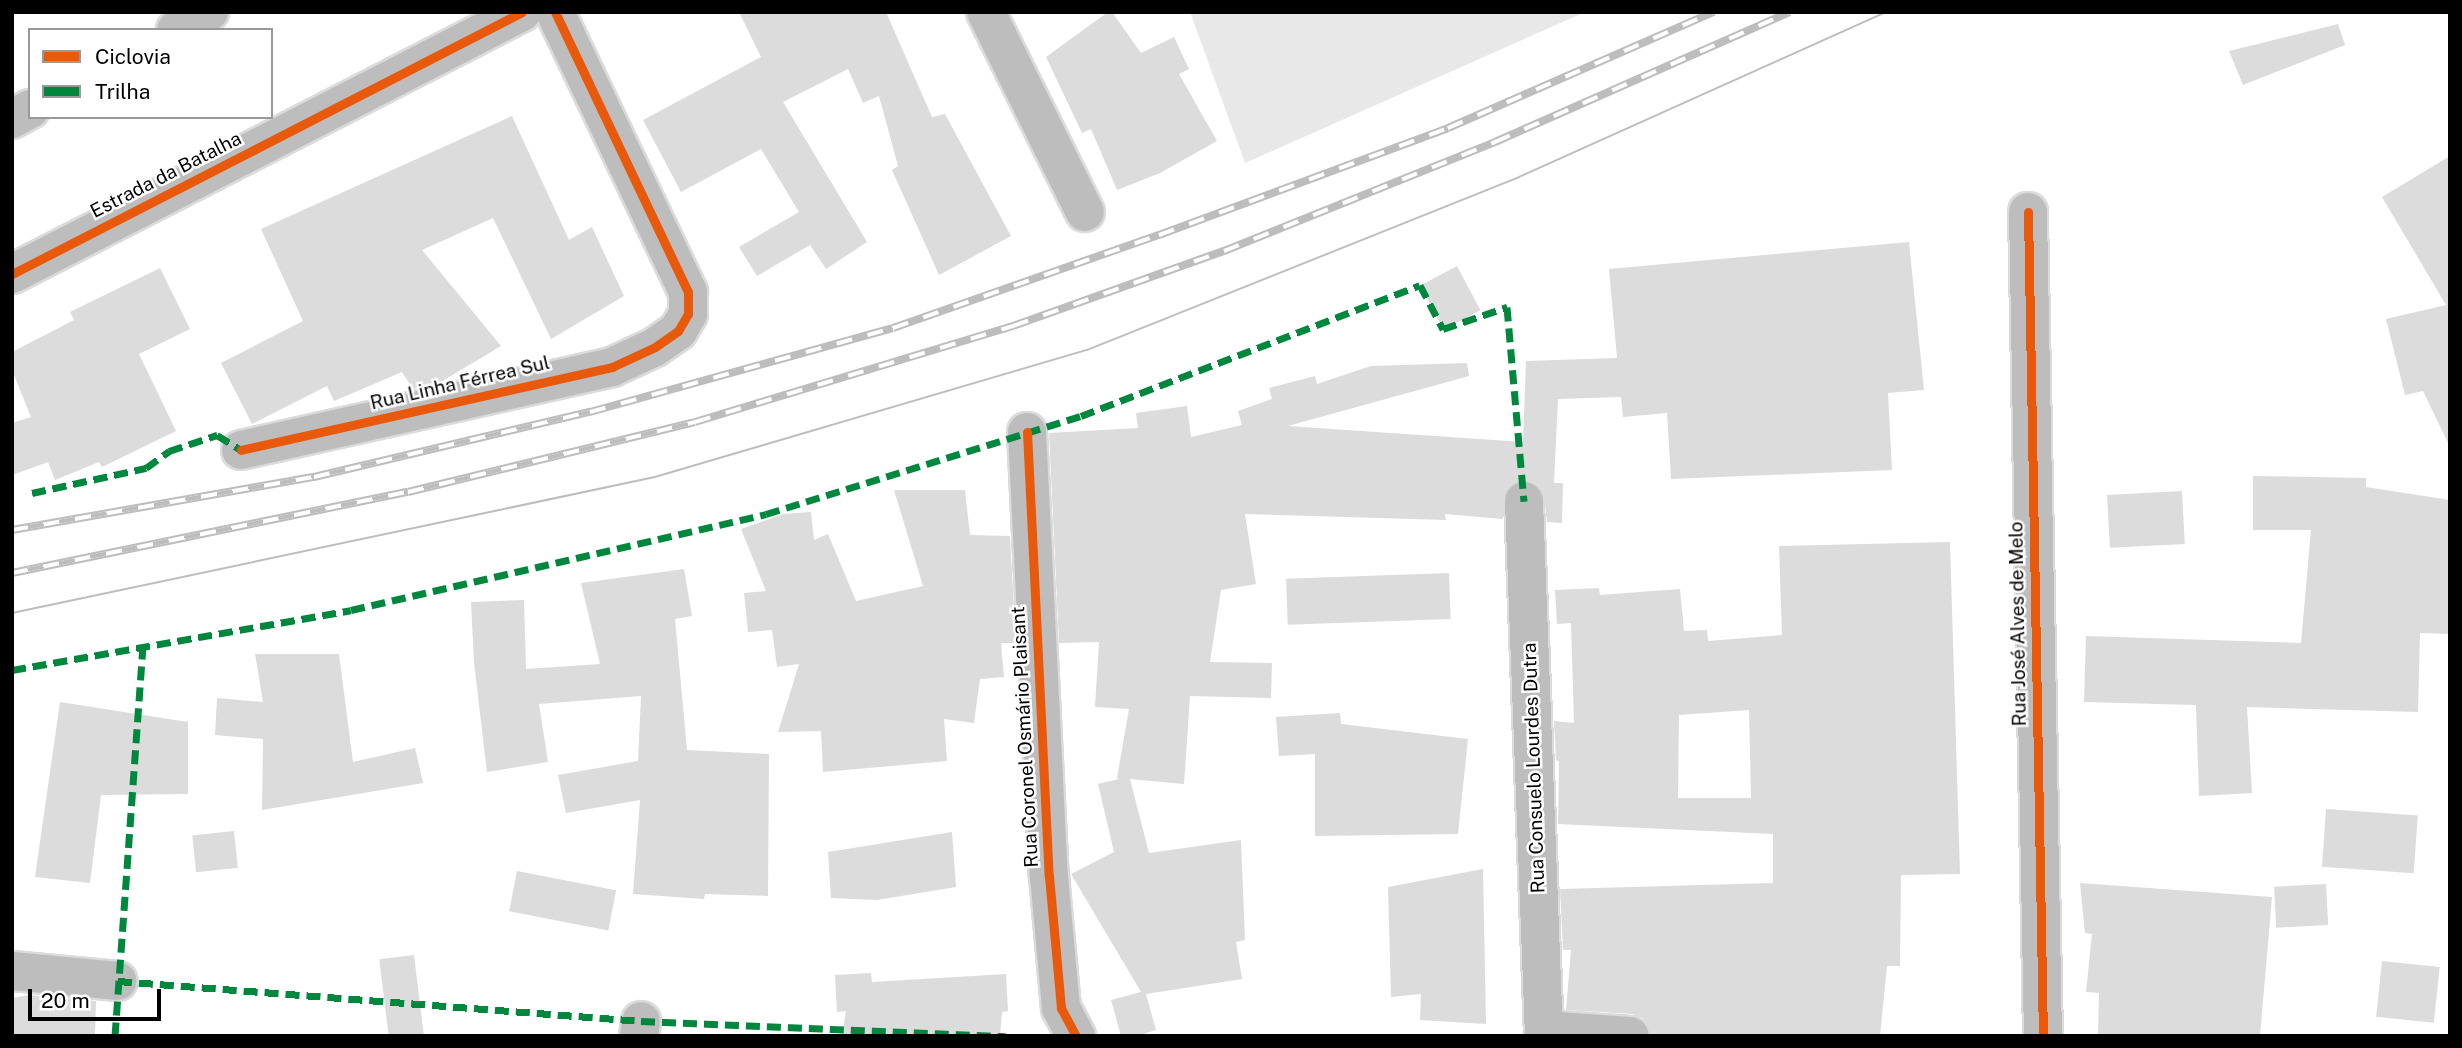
<!DOCTYPE html>
<meta charset="utf-8">
<style>
body{margin:0}
#map{position:relative;width:2462px;height:1048px;overflow:hidden;background:#fff;font-family:"Public Sans",sans-serif}
div>[style]{position:absolute}
[style*='--x']{left:calc(var(--x)*1px);top:calc(var(--y)*1px);width:calc(var(--w)*1px);rotate:calc(var(--a)*1deg)}
.green>*{inset:0;background:#e8e8e8}
.building>*{inset:0;background:#dcdcdc;transform-origin:0 0}
.roads{filter:drop-shadow(2px 0 #dbdbdb) drop-shadow(-2px 0 #dbdbdb) drop-shadow(0 2px #dbdbdb) drop-shadow(0 -2px #dbdbdb)}
.minor>*{height:38px;margin:-19px;padding:0 19px;transform-origin:19px;border-radius:19px;background:#bdbdbd}
.highway>*{height:38px;margin:-19px;padding:0 19px;transform-origin:19px;border-radius:19px;background:#bdbdbd}
.tram>*{height:2px;margin:-1px;padding:0 1px;transform-origin:1px;border-radius:1px;background:#bdbdbd}
.rail>*{height:8px;margin-top:-4px;transform-origin:0;background:repeating-linear-gradient(90deg,#fff 0 16px,#bdbdbd 0 32px);box-sizing:border-box;border-block:2px solid #bdbdbd}
.quiet>*{height:7px;margin-top:-3.5px;transform-origin:0;background:repeating-linear-gradient(90deg,#00873e 0 14px,transparent 0 21px)}
.cycleway>*{height:9px;margin:-4.5px;padding:0 4.5px;transform-origin:4.5px;border-radius:4.5px;background:#e8590c}
span{translate:-50% -50%;white-space:nowrap;text-align:center;line-height:1.15;-webkit-text-stroke:5px #fff;paint-order:stroke}
.street-label{font-size:19px;color:#000}
.frame{position:absolute;inset:0;border:14px solid #000;pointer-events:none}
.legend{position:absolute;left:28px;top:28px;width:245px;height:91px;box-sizing:border-box;background:#fff;border:2px solid #999;margin:0;padding:9px 12px;list-style:none;font-size:21px;color:#000}
.legend li{display:flex;align-items:center;gap:14px;height:35px}
.legend b{width:35px;border:2px solid #999}
.scale{position:absolute;left:28px;top:989px;width:133px;height:32px;box-sizing:border-box;border:4px solid #000;border-top:0;padding-left:9px;font-size:21px;line-height:24px;white-space:nowrap;color:#000;-webkit-text-stroke:5px #fff;paint-order:stroke}
</style>
<div id="map">
<div class="green">
<i style="clip-path:polygon(1190px 12px,1585px 12px,1245px 163px)"></i>
</div>
<div class="building">
<i style="clip-path:polygon(739px 12px,886px 12px,932px 117px,945px 114px,1011px 236px,939px 275px,892px 170px,898px 166px,879px 96px,863px 103px,848px 69px,783px 102px,867px 242px,826px 269px,810px 245px,757px 276px,739px 247px,799px 212px,761px 149px,681px 192px,643px 120px,761px 57px)"></i>
<i style="clip-path:polygon(1108px 12px,1112px 12px,1141px 53px,1174px 37px,1189px 69px,1179px 74px,1217px 141px,1160px 173px,1117px 190px,1091px 129px,1082px 133px,1046px 57px)"></i>
<i style="clip-path:polygon(2338px 24px,2345px 45px,2243px 85px,2229px 51px)"></i>
<i style="clip-path:polygon(512px 116px,569px 240px,592px 227px,624px 296px,551px 339px,493px 218px,422px 250px,501px 346px,439px 383px,413px 389px,402px 372px,334px 401px,327px 386px,252px 424px,221px 363px,303px 321px,261px 229px)"></i>
<i style="clip-path:polygon(2450px 156px,2450px 447px,2423px 391px,2405px 395px,2386px 319px,2446px 305px,2382px 197px)"></i>
<i style="clip-path:polygon(1909px 242px,1924px 390px,1888px 393px,1892px 470px,1671px 479px,1667px 413px,1623px 417px,1621px 397px,1558px 399px,1554px 483px,1563px 483px,1562px 523px,1547px 522px,1543px 490px,1535px 482px,1524px 479px,1513px 482px,1505px 490px,1503px 519px,1445px 514px,1446px 520px,1245px 514px,1256px 584px,1221px 590px,1210px 662px,1272px 663px,1271px 698px,1190px 696px,1184px 784px,1130px 779px,1149px 853px,1241px 840px,1245px 940px,1236px 942px,1242px 979px,1146px 994px,1156px 1030px,1137px 1036px,1121px 1036px,1111px 1000px,1141px 992px,1071px 874px,1114px 852px,1098px 784px,1119px 779px,1117px 778px,1129px 709px,1095px 707px,1099px 642px,1059px 643px,1049px 433px,1138px 428px,1136px 413px,1187px 406px,1191px 437px,1242px 425px,1238px 411px,1272px 399px,1269px 388px,1315px 376px,1317px 384px,1371px 366px,1467px 363px,1469px 376px,1288px 426px,1523px 442px,1526px 361px,1617px 358px,1609px 269px)"></i>
<i style="left:1457px;top:266px;width:50px;height:42px;rotate:62deg"></i>
<i style="clip-path:polygon(160px 268px,190px 329px,139px 354px,176px 431px,102px 467px,99px 462px,55px 480px,48px 462px,12px 475px,12px 423px,31px 417px,12px 370px,12px 352px,74px 320px,70px 312px)"></i>
<i style="clip-path:polygon(2253px 476px,2366px 478px,2366px 487px,2450px 500px,2450px 634px,2420px 633px,2418px 712px,2247px 707px,2252px 793px,2199px 796px,2196px 705px,2084px 702px,2086px 636px,2301px 643px,2311px 530px,2253px 530px)"></i>
<i style="clip-path:polygon(894px 490px,965px 490px,970px 535px,1010px 536px,1016px 643px,1001px 643px,1004px 677px,980px 679px,974px 723px,944px 719px,947px 761px,823px 772px,821px 731px,778px 732px,799px 664px,777px 667px,772px 630px,748px 632px,744px 593px,766px 591px,741px 529px,783px 514px,811px 512px,814px 540px,828px 534px,856px 601px,923px 586px)"></i>
<i style="left:2182px;top:491px;width:53px;height:75px;rotate:87deg"></i>
<i style="clip-path:polygon(evenodd,1950px 542px,1960px 874px,1901px 875px,1900px 966px,1887px 966px,1880px 1036px,1651px 1034px,1643px 1018px,1632px 1014px,1566px 1010px,1571px 950px,1563px 950px,1560px 889px,1773px 883px,1773px 834px,1558px 824px,1559px 761px,1556px 760px,1554px 721px,1574px 723px,1571px 623px,1557px 624px,1555px 590px,1599px 588px,1600px 595px,1680px 589px,1684px 631px,1707px 630px,1708px 641px,1782px 635px,1779px 546px,1950px 542px,1749px 710px,1751px 798px,1678px 798px,1679px 715px,1749px 710px)"></i>
<i style="clip-path:polygon(684px 569px,692px 616px,675px 619px,687px 750px,769px 754px,768px 896px,705px 894px,704px 899px,633px 894px,640px 800px,566px 813px,558px 775px,638px 761px,641px 696px,539px 704px,548px 762px,487px 772px,474px 663px,471px 602px,524px 600px,526px 669px,600px 664px,581px 583px)"></i>
<i style="left:1449px;top:573px;width:46px;height:163px;rotate:88deg"></i>
<i style="clip-path:polygon(255px 654px,339px 654px,353px 762px,415px 748px,423px 783px,262px 810px,263px 739px,215px 735px,217px 698px,263px 702px)"></i>
<i style="clip-path:polygon(60px 702px,188px 722px,188px 794px,101px 795px,90px 883px,35px 877px)"></i>
<i style="clip-path:polygon(1340px 713px,1341px 724px,1468px 739px,1458px 834px,1315px 836px,1315px 754px,1279px 756px,1276px 717px)"></i>
<i style="left:2326px;top:809px;width:92px;height:58px;rotate:4deg"></i>
<i style="left:234px;top:831px;width:37px;height:42px;rotate:84deg"></i>
<i style="clip-path:polygon(952px 832px,956px 887px,877px 900px,831px 898px,828px 852px)"></i>
<i style="clip-path:polygon(1483px 869px,1486px 1024px,1420px 1020px,1421px 994px,1391px 997px,1388px 887px)"></i>
<i style="left:517px;top:871px;width:101px;height:41px;rotate:11deg"></i>
<i style="clip-path:polygon(2080px 883px,2272px 897px,2260px 1036px,2098px 1036px,2099px 993px,2086px 992px,2092px 934px,2085px 933px)"></i>
<i style="left:2326px;top:884px;width:41px;height:52px;rotate:87deg"></i>
<i style="left:414px;top:955px;width:82px;height:35px;rotate:83deg"></i>
<i style="left:2382px;top:961px;width:58px;height:56px;rotate:6deg"></i>
<i style="clip-path:polygon(871px 973px,872px 982px,1006px 974px,1008px 1011px,1002px 1012px,1000px 1036px,842px 1036px,846px 1011px,837px 1012px,835px 975px)"></i>
<i style="clip-path:polygon(29px 995px,96px 1001px,95px 1036px,12px 1036px,12px 998px)"></i>
</div>
<div class="roads">
<div class="minor">
<i style="--x:986;--y:12;--w:223;--a:63.7"></i>
<i style="--x:2028;--y:212;--w:824;--a:88.96"></i>
<i style="--x:1027;--y:432;--w:445;--a:87.2"></i>
<i style="--x:1049;--y:876;--w:133;--a:84.8"></i>
<i style="--x:1061;--y:1008;--w:32;--a:62"></i>
<i style="--x:241;--y:450;--w:380;--a:-12.6"></i>
<i style="--x:612;--y:367;--w:47;--a:-24.9"></i>
<i style="--x:655;--y:347;--w:28;--a:-35"></i>
<i style="--x:678;--y:331;--w:20;--a:-60"></i>
<i style="--x:688;--y:314;--w:22;--a:-90"></i>
<i style="--x:688;--y:292;--w:310;--a:-115.4"></i>
<i style="--x:1524;--y:501;--w:535;--a:87.86"></i>
<i style="--x:12;--y:971;--w:106;--a:5.4"></i>
<i style="--x:1544;--y:1030;--w:86;--a:4"></i>
<i style="--x:639;--y:1036;--w:15;--a:-82"></i>
</div>
<div class="highway">
<i style="--x:176;--y:30;--w:38;--a:-29"></i>
<i style="--x:12;--y:119;--w:21;--a:-29"></i>
<i style="--x:12;--y:274;--w:573;--a:-27.19"></i>
</div>
</div>
<div class="tram">
<i style="--x:12;--y:613;--w:657;--a:-11.94"></i>
<i style="--x:655;--y:477;--w:450;--a:-16.4"></i>
<i style="--x:1087;--y:350;--w:465;--a:-21.8"></i>
<i style="--x:1519;--y:177;--w:403;--a:-24.2"></i>
</div>
<div class="rail">
<i style="--x:12;--y:530;--w:307;--a:-10"></i>
<i style="--x:314;--y:477;--w:284;--a:-13.3"></i>
<i style="--x:590;--y:412;--w:314;--a:-15.5"></i>
<i style="--x:893;--y:328;--w:282;--a:-19.3"></i>
<i style="--x:1159;--y:235;--w:308;--a:-20.3"></i>
<i style="--x:1448;--y:128;--w:290;--a:-23.6"></i>
<i style="--x:12;--y:573;--w:404;--a:-11.6"></i>
<i style="--x:408;--y:492;--w:295;--a:-13.7"></i>
<i style="--x:695;--y:422;--w:332;--a:-16.8"></i>
<i style="--x:1013;--y:326;--w:224;--a:-19.6"></i>
<i style="--x:1224;--y:251;--w:292;--a:-21.9"></i>
<i style="--x:1495;--y:142;--w:322;--a:-23.8"></i>
</div>
<div class="quiet">
<i style="--x:32;--y:493;--w:117;--a:-12.4"></i>
<i style="--x:146;--y:468;--w:29;--a:-36"></i>
<i style="--x:169;--y:451;--w:51;--a:-18.4"></i>
<i style="--x:217;--y:435;--w:28;--a:32"></i>
<i style="--x:12;--y:670;--w:344;--a:-10"></i>
<i style="--x:351;--y:610;--w:426;--a:-13"></i>
<i style="--x:766;--y:514;--w:330;--a:-17.3"></i>
<i style="--x:1081;--y:416;--w:363;--a:-21.1"></i>
<i style="--x:1420;--y:285;--w:50;--a:62.4"></i>
<i style="--x:1443;--y:329;--w:68;--a:-19"></i>
<i style="--x:1507;--y:307;--w:195;--a:85"></i>
<i style="--x:118;--y:981;--w:525;--a:4.37"></i>
<i style="--x:641;--y:1021;--w:365;--a:2.4"></i>
<i style="--x:115;--y:1036;--w:390;--a:-85.9"></i>
</div>
<div class="cycleway">
<i style="--x:2028;--y:212;--w:824;--a:88.96"></i>
<i style="--x:12;--y:274;--w:573;--a:-27.19"></i>
<i style="--x:1027;--y:432;--w:445;--a:87.2"></i>
<i style="--x:1049;--y:876;--w:133;--a:84.8"></i>
<i style="--x:1061;--y:1008;--w:32;--a:62"></i>
<i style="--x:241;--y:450;--w:380;--a:-12.6"></i>
<i style="--x:612;--y:367;--w:47;--a:-24.9"></i>
<i style="--x:655;--y:347;--w:28;--a:-35"></i>
<i style="--x:678;--y:331;--w:20;--a:-60"></i>
<i style="--x:688;--y:314;--w:22;--a:-90"></i>
<i style="--x:688;--y:292;--w:310;--a:-115.4"></i>
</div>
<div class="street-label">
<span style="left:166px;top:175px;rotate:-27deg">Estrada da Batalha</span>
<span style="left:460px;top:383px;rotate:-13deg">Rua Linha Férrea Sul</span>
<span style="left:2018px;top:624px;rotate:-91deg">Rua José Alves de Melo</span>
<span style="left:1025px;top:737px;rotate:-93deg">Rua Coronel Osmário Plaisant</span>
<span style="left:1534px;top:768px;rotate:-92deg">Rua Consuelo Lourdes Dutra</span>
</div>
<div class="frame"></div>
<ul class="legend">
<li><b style="height:9px;background:#e8590c"></b>Ciclovia</li>
<li><b style="height:9px;background:#00873e"></b>Trilha</li>
</ul>
<div class="scale">20 m</div>
</div>
